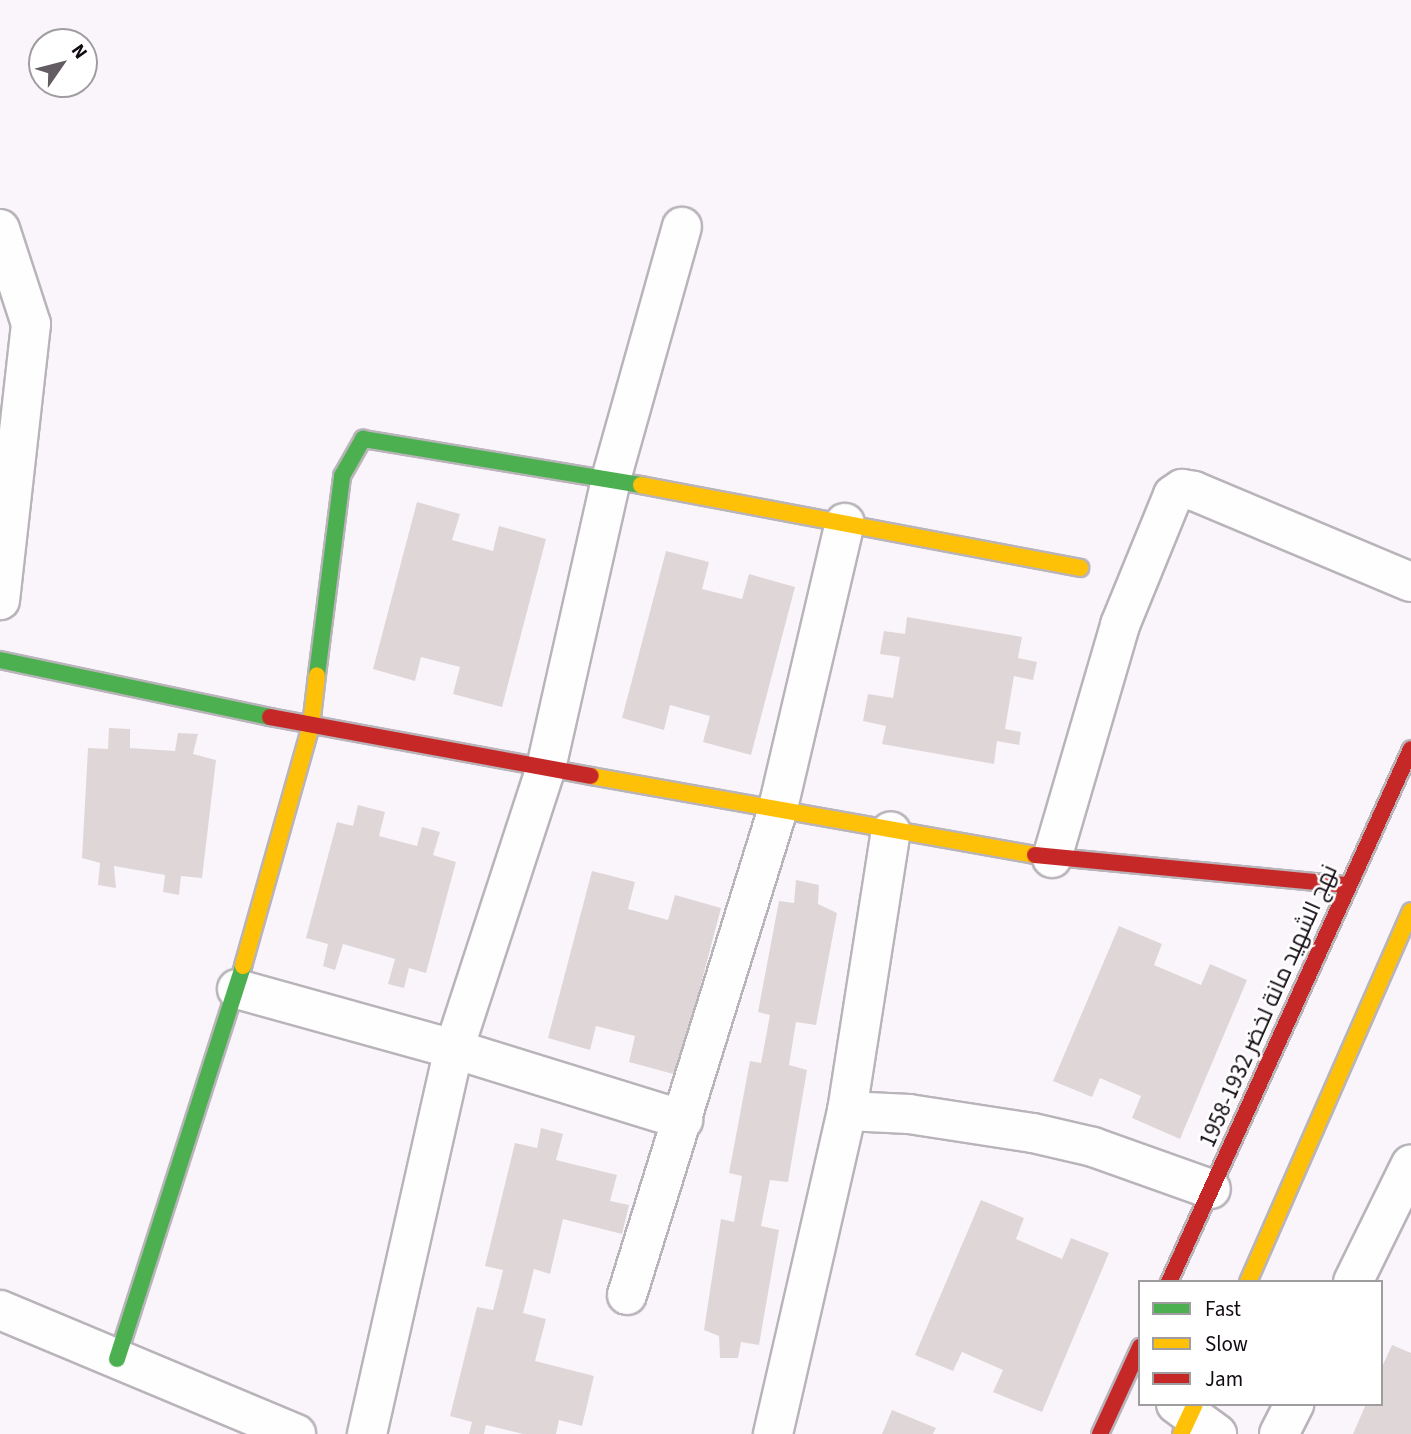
<!DOCTYPE html>
<meta charset="utf-8">
<style>
body{margin:0}
#map{position:relative;width:1411px;height:1434px;overflow:hidden;background:#faf5fb;font-family:"Source Sans 3",Cairo,sans-serif}
div>[style]{position:absolute}
[style*='--x']{left:calc(var(--x)*1px);top:calc(var(--y)*1px);width:calc(var(--w)*1px);rotate:calc(var(--a)*1deg)}
.building>*{inset:0;background:#dfd7d7}
.roads{filter:drop-shadow(2px 0 #b9b4ba) drop-shadow(-2px 0 #b9b4ba) drop-shadow(0 2px #b9b4ba) drop-shadow(0 -2px #b9b4ba)}
.street>*{height:38px;margin:-19px;padding:0 19px;transform-origin:19px;border-radius:19px;background:#fefefe}
.fast>*{height:16px;margin:-8px;padding:0 8px;transform-origin:8px;border-radius:8px;background:#4caf50}
.slow>*{height:16px;margin:-8px;padding:0 8px;transform-origin:8px;border-radius:8px;background:#ffc107}
.jam>*{height:16px;margin:-8px;padding:0 8px;transform-origin:8px;border-radius:8px;background:#c62828}
span{translate:-50% -50%;white-space:nowrap;text-align:center;line-height:1.15;-webkit-text-stroke:5px #fff;paint-order:stroke}
.street-label{font-size:23px;color:#110a11}
.legend{position:absolute;left:1138px;top:1280px;width:245px;height:126px;box-sizing:border-box;background:#fff;border:2px solid #a09da0;margin:0;padding:9px 12px;list-style:none;font-size:21px;color:#110a11}
.legend li{display:flex;align-items:center;gap:14px;height:35px}
.legend b{width:35px;border:2px solid #a09da0}
.north{position:absolute;left:28px;top:28px;width:70px;height:70px;box-sizing:border-box;background:#fff;border:2px solid #a09da0;border-radius:50%;rotate:55deg;font-size:19px;font-weight:700;line-height:28px;text-align:center;color:#110a11}
.north::after{content:'';display:block;margin:auto;width:24px;height:32px;background:#635c63;clip-path:polygon(50% 0,100% 100%,50% 72%,0 100%)}
</style>
<div id="map">
<div class="building">
<i style="clip-path:polygon(417px 502px,460px 514px,452px 540px,493px 551px,499px 526px,546px 539px,502px 707px,453px 694px,460px 667px,421px 657px,415px 681px,373px 669px)"></i>
<i style="clip-path:polygon(666px 551px,709px 562px,702px 589px,742px 599px,749px 574px,795px 587px,751px 755px,703px 742px,710px 716px,670px 705px,664px 730px,622px 718px)"></i>
<i style="clip-path:polygon(907px 617px,1022px 637px,1018px 658px,1037px 662px,1033px 680px,1014px 676px,1005px 729px,1021px 732px,1019px 745px,997px 741px,994px 764px,882px 744px,886px 726px,863px 721px,868px 694px,893px 698px,900px 657px,880px 654px,884px 631px,905px 634px)"></i>
<i style="clip-path:polygon(109px 728px,130px 729px,130px 748px,175px 751px,178px 733px,198px 734px,193px 754px,216px 760px,202px 878px,181px 876px,179px 895px,163px 892px,165px 875px,114px 866px,116px 888px,98px 885px,100px 863px,82px 858px,88px 748px,108px 749px)"></i>
<i style="clip-path:polygon(358px 805px,385px 812px,379px 836px,417px 846px,422px 827px,440px 832px,433px 855px,456px 862px,426px 973px,409px 968px,404px 988px,388px 984px,395px 959px,343px 944px,335px 970px,323px 966px,328px 944px,306px 938px,337px 822px,353px 826px)"></i>
<i style="clip-path:polygon(592px 871px,635px 882px,628px 909px,668px 920px,675px 895px,721px 908px,677px 1075px,629px 1062px,635px 1036px,596px 1026px,590px 1050px,548px 1038px)"></i>
<i style="clip-path:polygon(796px 880px,819px 885px,818px 904px,837px 913px,816px 1025px,796px 1022px,789px 1065px,807px 1070px,788px 1182px,770px 1180px,761px 1226px,779px 1230px,759px 1345px,741px 1342px,738px 1358px,720px 1358px,719px 1336px,704px 1330px,721px 1219px,734px 1222px,742px 1176px,729px 1173px,750px 1061px,761px 1063px,770px 1015px,758px 1012px,779px 901px,794px 903px)"></i>
<i style="clip-path:polygon(1119px 926px,1162px 944px,1154px 965px,1201px 985px,1210px 964px,1247px 980px,1180px 1139px,1132px 1118px,1141px 1096px,1100px 1078px,1092px 1097px,1053px 1081px)"></i>
<i style="clip-path:polygon(541px 1128px,563px 1134px,556px 1160px,617px 1175px,610px 1201px,629px 1205px,622px 1234px,563px 1219px,550px 1274px,534px 1269px,523px 1313px,546px 1319px,535px 1361px,594px 1376px,582px 1426px,559px 1420px,556px 1434px,523px 1434px,486px 1425px,484px 1434px,469px 1434px,472px 1422px,450px 1416px,477px 1307px,493px 1310px,503px 1270px,485px 1266px,515px 1143px,537px 1148px)"></i>
<i style="clip-path:polygon(981px 1200px,1024px 1218px,1016px 1239px,1062px 1259px,1071px 1238px,1109px 1253px,1042px 1412px,993px 1392px,1003px 1370px,962px 1352px,953px 1371px,915px 1355px)"></i>
<i style="clip-path:polygon(1392px 1345px,1411px 1353px,1411px 1434px,1353px 1434px,1366px 1404px,1381px 1404px,1381px 1369px)"></i>
<i style="clip-path:polygon(892px 1410px,936px 1428px,933px 1434px,882px 1434px)"></i>
</div>
<div class="roads">
<div class="street">
<i style="--x:0;--y:229;--w:100;--a:71.9"></i>
<i style="--x:31;--y:324;--w:278;--a:96.4"></i>
<i style="--x:1052;--y:858;--w:243;--a:-73.7"></i>
<i style="--x:1120;--y:625;--w:140;--a:-67.8"></i>
<i style="--x:1173;--y:495;--w:11;--a:-34"></i>
<i style="--x:1182;--y:489;--w:12;--a:9"></i>
<i style="--x:1194;--y:491;--w:235;--a:22.8"></i>
<i style="--x:237;--y:989;--w:225;--a:15.5"></i>
<i style="--x:454;--y:1049;--w:240;--a:17.2"></i>
<i style="--x:847;--y:1111;--w:62;--a:2.8"></i>
<i style="--x:909;--y:1114;--w:125;--a:8.7"></i>
<i style="--x:1033;--y:1133;--w:62;--a:13.1"></i>
<i style="--x:1093;--y:1147;--w:125;--a:19.6"></i>
<i style="--x:1353;--y:1282;--w:131;--a:-63.8"></i>
<i style="--x:627;--y:1295;--w:506;--a:-72.75"></i>
<i style="--x:777;--y:812;--w:297;--a:-76.8"></i>
<i style="--x:0;--y:1310;--w:321;--a:22.7"></i>
<i style="--x:1176;--y:1404;--w:51;--a:36.2"></i>
<i style="--x:367;--y:1434;--w:395;--a:-77.3"></i>
<i style="--x:454;--y:1049;--w:296;--a:-71.9"></i>
<i style="--x:546;--y:768;--w:296;--a:-77.3"></i>
<i style="--x:611;--y:479;--w:262;--a:-74.3"></i>
<i style="--x:773;--y:1434;--w:331;--a:-77.1"></i>
<i style="--x:847;--y:1111;--w:283;--a:-81.1"></i>
<i style="--x:1279;--y:1434;--w:34;--a:-63"></i>
</div>
<div class="fast">
<i style="--x:0;--y:660;--w:276;--a:11.9"></i>
<i style="--x:317;--y:675;--w:201;--a:-82.8"></i>
<i style="--x:342;--y:476;--w:43;--a:-60.4"></i>
<i style="--x:363;--y:439;--w:282;--a:9.4"></i>
<i style="--x:117;--y:1359;--w:413;--a:-72.2"></i>
</div>
<div class="slow">
<i style="--x:641;--y:485;--w:447;--a:10.7"></i>
<i style="--x:591;--y:776;--w:451;--a:10.1"></i>
<i style="--x:243;--y:966;--w:249;--a:-74.2"></i>
<i style="--x:311;--y:726;--w:51;--a:-83.3"></i>
<i style="--x:1248;--y:1282;--w:405;--a:-66.3"></i>
<i style="--x:1181;--y:1434;--w:33;--a:-65"></i>
</div>
<div class="jam">
<i style="--x:270;--y:717;--w:326;--a:10.4"></i>
<i style="--x:1035;--y:855;--w:314;--a:5.5"></i>
<i style="--x:1169;--y:1282;--w:585;--a:-65.58"></i>
<i style="--x:1100;--y:1434;--w:96;--a:-65.3"></i>
</div>
</div>
<div class="street-label">
<span style="left:1269px;top:1006px;rotate:-66deg">نهج الشهيد مانة لخضر 1932-1958</span>
</div>
<ul class="legend">
<li><b style="height:9px;background:#4caf50"></b>Fast</li>
<li><b style="height:9px;background:#ffc107"></b>Slow</li>
<li><b style="height:9px;background:#c62828"></b>Jam</li>
</ul>
<div class="north">N</div>
</div>
